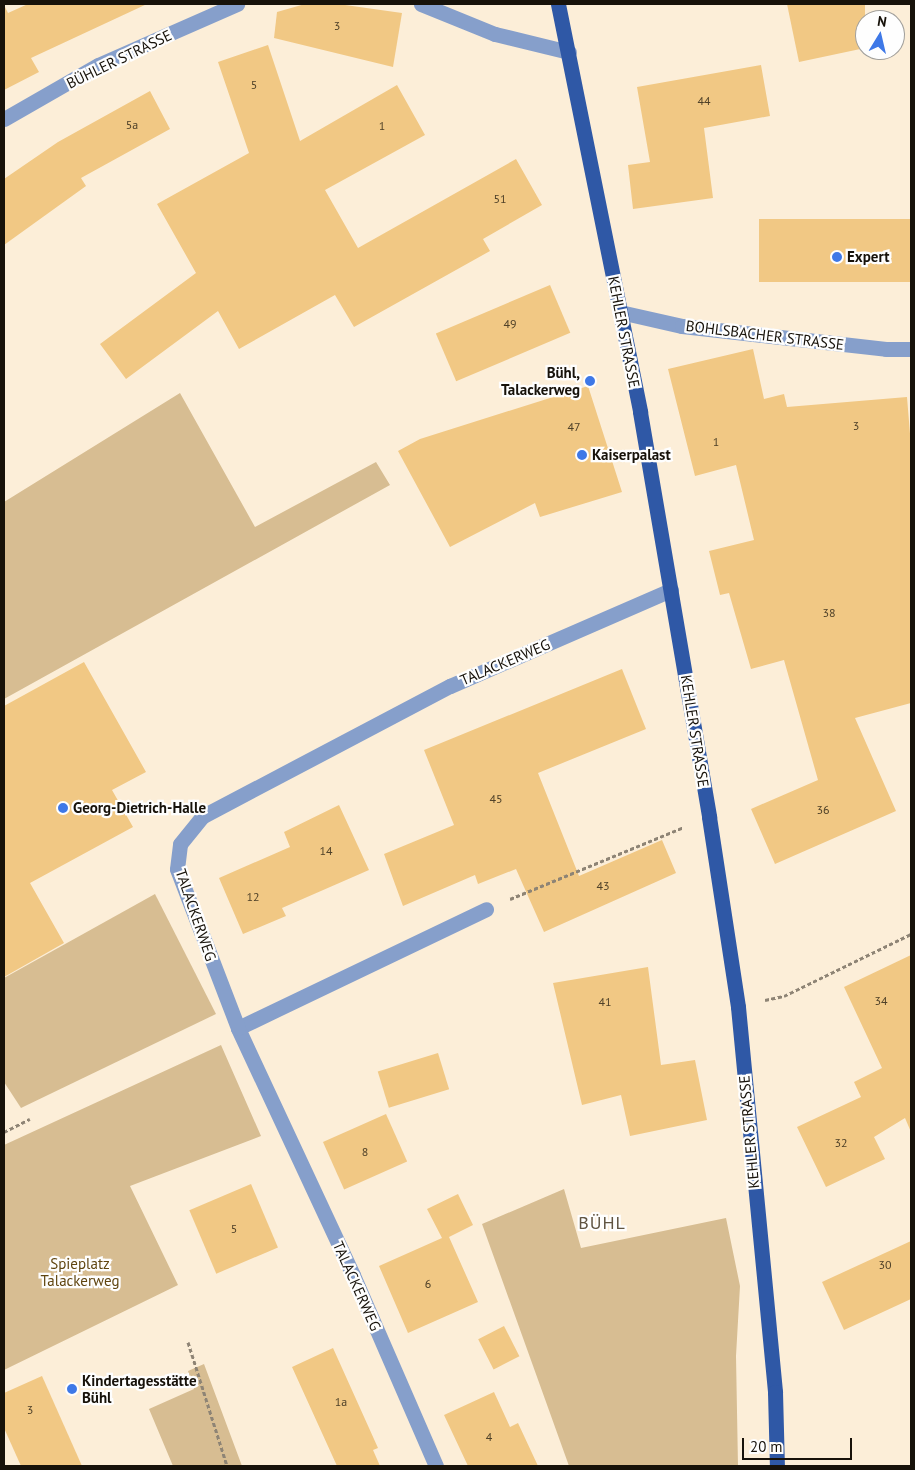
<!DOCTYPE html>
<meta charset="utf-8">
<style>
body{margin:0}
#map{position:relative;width:915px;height:1470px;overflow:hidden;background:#fceed8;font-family:"PT Sans",sans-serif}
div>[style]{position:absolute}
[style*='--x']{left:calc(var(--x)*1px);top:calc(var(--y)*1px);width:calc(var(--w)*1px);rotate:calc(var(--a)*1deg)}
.green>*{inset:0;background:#d7bd92}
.building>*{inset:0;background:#f1c884;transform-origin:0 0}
.path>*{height:3px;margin-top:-1.5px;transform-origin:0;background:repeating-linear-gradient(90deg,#8e8475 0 4px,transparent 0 6.5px)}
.minor>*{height:15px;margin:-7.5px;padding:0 7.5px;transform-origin:7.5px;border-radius:7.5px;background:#869fcb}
.major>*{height:15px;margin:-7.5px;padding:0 7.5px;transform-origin:7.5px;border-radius:7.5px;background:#2f58a6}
.dots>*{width:14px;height:14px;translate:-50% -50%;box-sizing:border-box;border:2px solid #fefefe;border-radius:50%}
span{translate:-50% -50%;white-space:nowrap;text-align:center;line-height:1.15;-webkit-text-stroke:4.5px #fefefe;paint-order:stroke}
.number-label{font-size:12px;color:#4e4028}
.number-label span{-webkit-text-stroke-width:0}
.street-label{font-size:15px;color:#17120a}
.poi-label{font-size:15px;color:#17120a;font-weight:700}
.left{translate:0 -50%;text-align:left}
.right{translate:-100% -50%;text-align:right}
.park-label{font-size:15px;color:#604510}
.quarter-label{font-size:18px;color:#605441;letter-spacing:1px}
.frame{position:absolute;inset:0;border:5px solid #17120a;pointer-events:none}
.north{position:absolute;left:855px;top:10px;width:50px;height:50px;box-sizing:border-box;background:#fefefe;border:1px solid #a2a09c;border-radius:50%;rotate:9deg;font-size:14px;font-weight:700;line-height:20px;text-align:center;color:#17120a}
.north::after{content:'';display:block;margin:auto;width:18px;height:22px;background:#3e78e7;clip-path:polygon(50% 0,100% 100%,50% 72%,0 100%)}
.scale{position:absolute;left:742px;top:1438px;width:110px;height:22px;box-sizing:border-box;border:2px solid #17120a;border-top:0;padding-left:6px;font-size:15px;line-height:18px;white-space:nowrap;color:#17120a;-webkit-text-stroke:4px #fefefe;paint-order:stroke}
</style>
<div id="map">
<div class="green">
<i style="clip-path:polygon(180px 393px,255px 527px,376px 462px,390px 485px,4px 699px,4px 502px)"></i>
<i style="clip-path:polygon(155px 894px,216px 1014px,21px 1108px,4px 1082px,4px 978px)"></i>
<i style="clip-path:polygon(221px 1045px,261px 1136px,130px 1186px,178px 1285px,4px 1370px,4px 1145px)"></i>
<i style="clip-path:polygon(564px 1189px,581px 1248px,726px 1218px,740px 1286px,736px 1356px,738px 1466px,569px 1466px,482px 1224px)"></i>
<i style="clip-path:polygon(204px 1364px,242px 1466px,173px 1466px,149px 1409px,194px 1389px,188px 1371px)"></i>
</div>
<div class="building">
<i style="clip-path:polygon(28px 4px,147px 4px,31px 58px,39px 72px,4px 90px,4px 5px,8px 13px)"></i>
<i style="clip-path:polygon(305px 4px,338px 4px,402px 13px,393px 67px,274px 38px,277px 12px)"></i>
<i style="clip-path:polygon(787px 4px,865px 4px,865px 48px,799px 62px)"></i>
<i style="clip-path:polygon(268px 45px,300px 141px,397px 85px,425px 135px,325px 190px,358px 248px,516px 159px,542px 205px,483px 239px,490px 251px,354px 327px,335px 295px,239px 349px,218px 311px,126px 379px,100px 344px,196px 273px,157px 204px,249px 153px,218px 62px)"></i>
<i style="clip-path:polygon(761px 65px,770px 116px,704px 128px,713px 198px,633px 209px,628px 165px,650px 162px,637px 87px)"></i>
<i style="clip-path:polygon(150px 91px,170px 129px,81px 178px,86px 186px,4px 245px,4px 179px,58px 142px)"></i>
<i style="left:911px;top:219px;width:63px;height:152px;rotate:90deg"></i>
<i style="left:550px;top:285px;width:52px;height:124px;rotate:67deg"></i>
<i style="clip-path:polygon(753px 349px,764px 399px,784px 394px,787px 407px,907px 397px,911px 446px,911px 703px,855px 718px,896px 811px,775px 864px,751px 809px,818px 780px,784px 660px,751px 669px,729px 593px,720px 595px,709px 551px,754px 540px,736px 465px,695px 476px,668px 369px)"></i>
<i style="clip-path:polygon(588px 386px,622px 492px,540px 517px,535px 503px,450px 547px,398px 451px,420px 439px)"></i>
<i style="clip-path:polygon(84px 662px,146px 772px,112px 790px,133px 827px,30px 883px,64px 943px,4px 977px,4px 706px)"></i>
<i style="clip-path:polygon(622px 669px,646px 729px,538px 773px,579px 876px,662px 840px,676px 873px,544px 932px,516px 869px,478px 884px,475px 875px,403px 906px,384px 854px,454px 825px,424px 750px)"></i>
<i style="clip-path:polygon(339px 805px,369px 870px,282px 908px,286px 916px,243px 934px,219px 878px,290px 847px,284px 832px)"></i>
<i style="clip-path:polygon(911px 955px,911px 1132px,905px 1118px,874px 1137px,885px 1159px,826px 1187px,797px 1127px,861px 1097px,854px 1082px,882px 1068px,844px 987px)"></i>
<i style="clip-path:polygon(648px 967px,661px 1065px,695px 1060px,707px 1120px,630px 1136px,621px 1095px,582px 1105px,553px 983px)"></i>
<i style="left:438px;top:1053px;width:38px;height:63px;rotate:73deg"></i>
<i style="left:386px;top:1114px;width:52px;height:69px;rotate:66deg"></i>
<i style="left:251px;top:1184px;width:69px;height:67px;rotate:67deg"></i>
<i style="clip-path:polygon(458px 1194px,473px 1225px,449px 1237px,478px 1302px,408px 1333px,379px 1266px,442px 1238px,427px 1209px)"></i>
<i style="clip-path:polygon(911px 1241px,911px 1299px,844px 1330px,822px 1282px)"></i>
<i style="left:504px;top:1326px;width:34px;height:29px;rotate:63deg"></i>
<i style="clip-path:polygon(333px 1348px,378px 1448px,373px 1450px,380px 1466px,337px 1466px,292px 1367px)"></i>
<i style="clip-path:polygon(42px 1376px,82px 1466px,21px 1466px,4px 1428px,4px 1393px)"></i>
<i style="clip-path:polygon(494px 1392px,510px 1427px,518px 1423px,538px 1466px,468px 1466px,444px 1415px)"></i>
</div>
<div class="path">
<i style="--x:510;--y:899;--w:188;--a:-22.5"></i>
<i style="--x:765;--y:1000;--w:19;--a:-12"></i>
<i style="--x:784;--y:996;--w:141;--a:-26"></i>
<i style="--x:4;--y:1132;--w:29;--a:-27"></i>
<i style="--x:188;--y:1342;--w:130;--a:72.5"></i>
</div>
<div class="minor">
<i style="--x:421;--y:4;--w:80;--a:22.1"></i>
<i style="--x:495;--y:34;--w:76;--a:13.7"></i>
<i style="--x:4;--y:119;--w:108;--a:-29.9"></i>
<i style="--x:98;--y:65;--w:152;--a:-23.7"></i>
<i style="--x:620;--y:312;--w:64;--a:12.7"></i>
<i style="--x:682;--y:326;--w:205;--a:6.4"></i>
<i style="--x:886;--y:349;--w:25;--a:0"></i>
<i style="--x:238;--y:1028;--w:275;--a:-25.6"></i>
<i style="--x:436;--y:1466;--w:208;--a:-113.5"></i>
<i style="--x:353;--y:1275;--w:272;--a:-115"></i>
<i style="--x:238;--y:1028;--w:170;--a:-111"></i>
<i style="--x:177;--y:869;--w:25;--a:-83"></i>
<i style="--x:180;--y:844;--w:36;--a:-51"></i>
<i style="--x:203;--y:816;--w:279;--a:-27.8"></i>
<i style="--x:450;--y:686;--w:241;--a:-23.5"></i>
</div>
<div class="major">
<i style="--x:558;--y:4;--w:416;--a:78.6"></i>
<i style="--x:640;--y:412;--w:411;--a:80.3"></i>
<i style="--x:709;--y:817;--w:192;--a:81.3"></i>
<i style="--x:738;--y:1007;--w:387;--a:84.5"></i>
<i style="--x:775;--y:1392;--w:74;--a:88.5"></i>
</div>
<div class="dots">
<i style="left:837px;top:257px;background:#3e78e7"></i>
<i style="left:590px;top:381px;background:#3e78e7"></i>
<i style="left:582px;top:455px;background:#3e78e7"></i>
<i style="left:63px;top:808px;background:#3e78e7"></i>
<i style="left:72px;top:1389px;background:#3e78e7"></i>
</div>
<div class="number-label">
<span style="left:337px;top:26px">3</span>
<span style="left:254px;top:85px">5</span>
<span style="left:704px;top:101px">44</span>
<span style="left:132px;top:125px">5a</span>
<span style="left:382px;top:126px">1</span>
<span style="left:500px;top:199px">51</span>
<span style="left:510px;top:324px">49</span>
<span style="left:856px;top:426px">3</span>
<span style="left:574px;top:427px">47</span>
<span style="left:716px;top:442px">1</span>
<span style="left:829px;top:613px">38</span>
<span style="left:496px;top:799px">45</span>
<span style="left:823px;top:810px">36</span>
<span style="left:326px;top:851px">14</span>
<span style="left:603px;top:886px">43</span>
<span style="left:253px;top:897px">12</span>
<span style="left:881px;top:1001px">34</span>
<span style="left:605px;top:1002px">41</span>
<span style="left:841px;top:1143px">32</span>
<span style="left:365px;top:1152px">8</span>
<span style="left:234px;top:1229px">5</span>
<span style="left:885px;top:1265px">30</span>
<span style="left:428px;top:1284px">6</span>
<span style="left:341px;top:1402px">1a</span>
<span style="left:30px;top:1410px">3</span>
<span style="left:489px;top:1437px">4</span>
</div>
<div class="street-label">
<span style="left:119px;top:59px;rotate:-26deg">BÜHLER STRASSE</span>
<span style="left:624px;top:332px;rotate:79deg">KEHLER STRASSE</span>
<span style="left:765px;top:335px;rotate:7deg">BOHLSBACHER STRASSE</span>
<span style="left:505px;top:662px;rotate:-23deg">TALACKERWEG</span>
<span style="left:695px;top:731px;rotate:81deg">KEHLER STRASSE</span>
<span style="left:196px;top:915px;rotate:71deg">TALACKERWEG</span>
<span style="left:749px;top:1132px;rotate:-95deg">KEHLER STRASSE</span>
<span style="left:357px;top:1286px;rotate:66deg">TALACKERWEG</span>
</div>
<div class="poi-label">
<span class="left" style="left:847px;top:257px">Expert</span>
<span class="right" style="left:580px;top:381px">Bühl,<br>Talackerweg</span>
<span class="left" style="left:592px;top:455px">Kaiserpalast</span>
<span class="left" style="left:73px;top:808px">Georg-Dietrich-Halle</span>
<span class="left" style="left:82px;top:1389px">Kindertagesstätte<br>Bühl</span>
</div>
<div class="park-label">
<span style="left:80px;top:1272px">Spieplatz<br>Talackerweg</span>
</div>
<div class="quarter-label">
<span style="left:602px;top:1223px">BÜHL</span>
</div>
<div class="frame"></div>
<div class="north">N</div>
<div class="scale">20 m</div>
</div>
